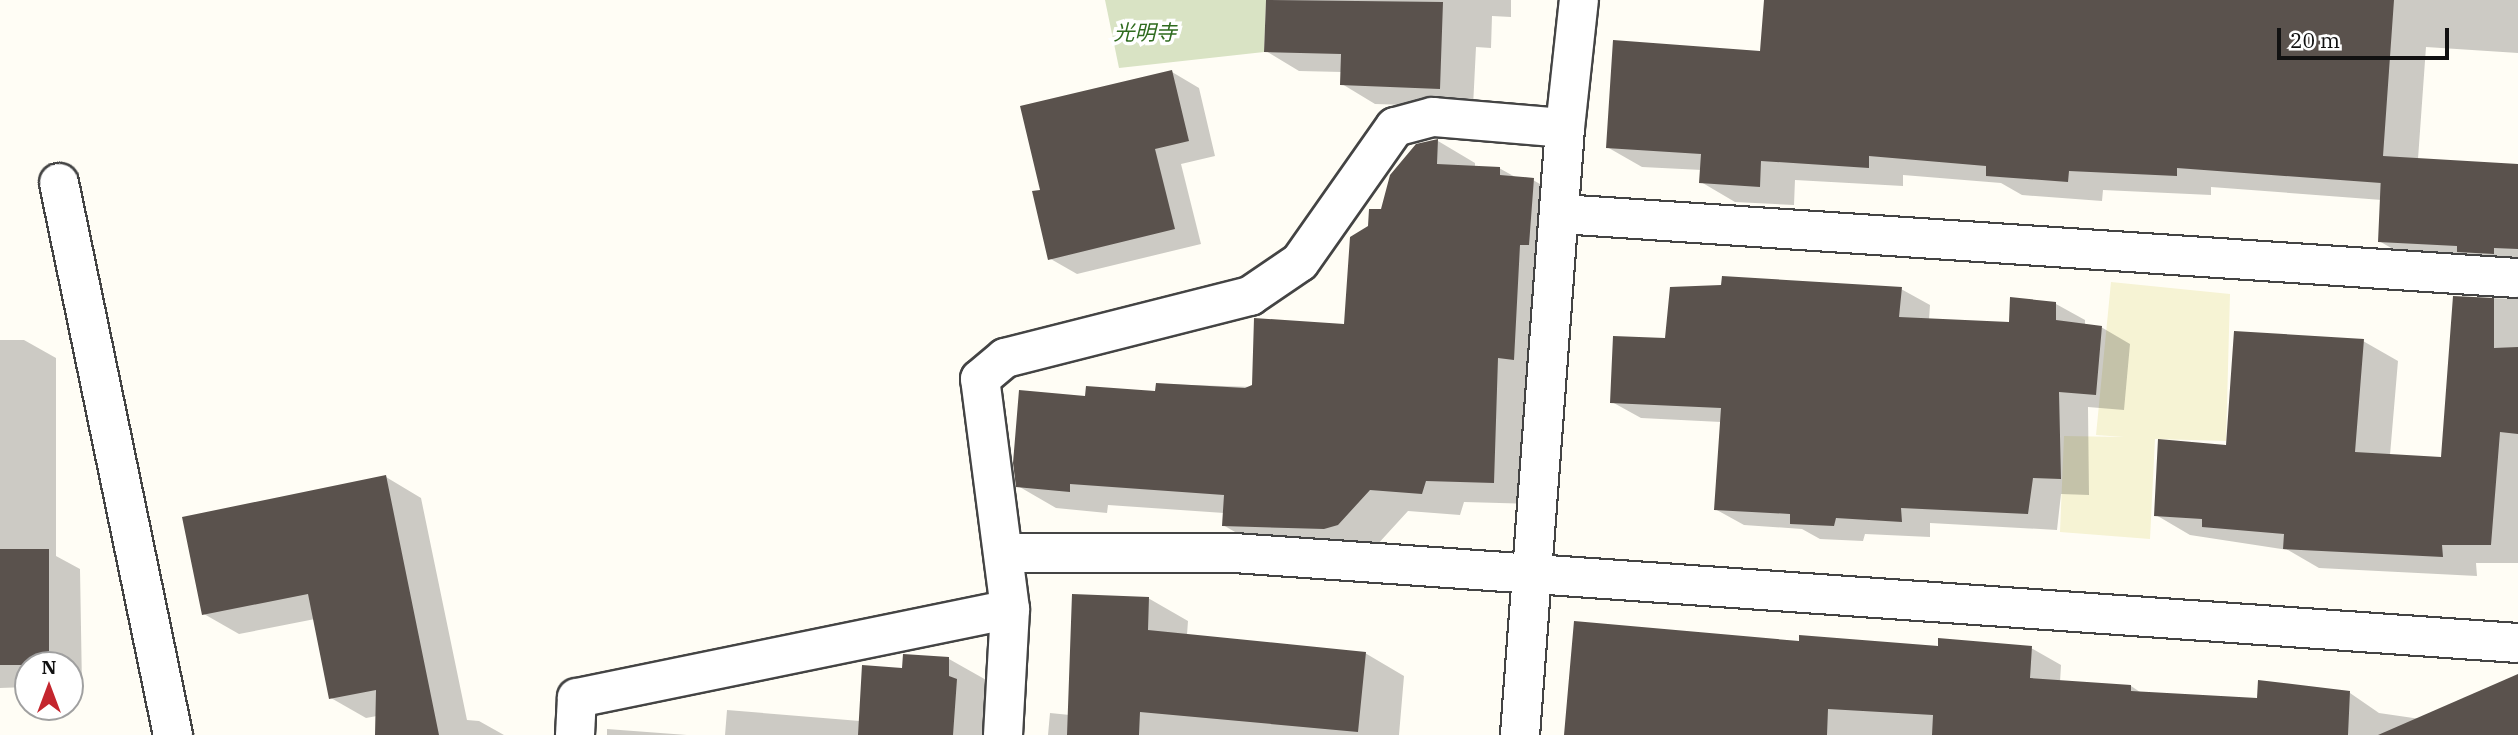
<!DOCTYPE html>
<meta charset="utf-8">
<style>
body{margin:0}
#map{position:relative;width:2518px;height:735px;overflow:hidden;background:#fffdf5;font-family:"IBM Plex Serif","Noto Sans JP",serif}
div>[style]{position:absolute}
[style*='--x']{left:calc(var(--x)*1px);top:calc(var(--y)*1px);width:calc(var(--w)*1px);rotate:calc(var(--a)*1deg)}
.farmland>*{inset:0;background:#f6f3d4}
.cemetery>*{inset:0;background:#d9e3c4}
.shadow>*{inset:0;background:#0003}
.building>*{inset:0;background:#5a524d;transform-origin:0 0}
.roads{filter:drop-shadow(2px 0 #444) drop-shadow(-2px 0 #444) drop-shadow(0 2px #444) drop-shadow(0 -2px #444)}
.minor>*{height:38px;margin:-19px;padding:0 19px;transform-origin:19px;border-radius:19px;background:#fff}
span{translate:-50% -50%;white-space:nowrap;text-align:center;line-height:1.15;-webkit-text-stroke:7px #fff;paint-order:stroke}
.park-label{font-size:21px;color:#2f6b1f;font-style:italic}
.north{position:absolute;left:14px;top:651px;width:70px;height:70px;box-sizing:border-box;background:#fff;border:2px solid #a0a0a0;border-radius:50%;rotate:0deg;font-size:19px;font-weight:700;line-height:28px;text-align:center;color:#111}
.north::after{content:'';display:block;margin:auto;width:24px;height:32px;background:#c4262e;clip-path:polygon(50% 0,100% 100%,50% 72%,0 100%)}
.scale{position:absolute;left:2277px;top:28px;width:172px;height:32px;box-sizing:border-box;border:4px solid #111;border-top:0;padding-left:9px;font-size:21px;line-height:24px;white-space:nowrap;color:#111;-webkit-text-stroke:5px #fff;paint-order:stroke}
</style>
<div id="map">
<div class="farmland">
<i style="clip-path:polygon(2111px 282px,2230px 294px,2226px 441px,2155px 439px,2150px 539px,2060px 532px,2064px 436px,2124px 437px,2096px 435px)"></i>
</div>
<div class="cemetery">
<i style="clip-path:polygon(1105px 0,1266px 0,1264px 52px,1119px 68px)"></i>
</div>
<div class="shadow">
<i style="clip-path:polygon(1268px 0,1511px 0,1511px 17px,1492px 16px,1491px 48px,1476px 47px,1473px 107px,1375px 104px,1342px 84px,1342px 72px,1299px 71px,1266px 51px)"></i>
<i style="clip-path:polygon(1766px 0,2518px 0,2518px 53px,2426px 47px,2418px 159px,2518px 165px,2518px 272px,2414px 261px,2379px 241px,2382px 200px,2211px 187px,2211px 195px,2103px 190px,2102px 201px,2022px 195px,2001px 183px,1903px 175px,1903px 186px,1795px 180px,1794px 205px,1735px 202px,1701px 182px,1702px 170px,1642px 167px,1607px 147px,1761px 53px)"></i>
<i style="clip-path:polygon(1172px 72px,1199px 88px,1215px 156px,1181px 164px,1201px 244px,1077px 274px,1049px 258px,1042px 191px)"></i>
<i style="clip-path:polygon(1438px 141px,1475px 163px,1475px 167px,1499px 168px,1517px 178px,1533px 180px,1571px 202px,1532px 504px,1464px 502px,1460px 515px,1408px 511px,1376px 546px,1261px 547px,1223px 525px,1224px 513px,1108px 505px,1107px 513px,1056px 508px,1018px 486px,1086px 397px,1157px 393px,1158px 384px,1254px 387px,1346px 326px,1370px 227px)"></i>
<i style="clip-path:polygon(1723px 277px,1901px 289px,1930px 305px,1929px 320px,2011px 324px,2056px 304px,2085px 320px,2085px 325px,2101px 327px,2130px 344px,2124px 410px,2088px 407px,2089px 495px,2061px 494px,2057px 530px,1930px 523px,1930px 537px,1865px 534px,1863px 541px,1820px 539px,1802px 529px,1744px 525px,1715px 509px,1721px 422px,1641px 418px,1612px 402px,1666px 340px,1723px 287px)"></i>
<i style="clip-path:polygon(2455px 297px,2518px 299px,2518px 563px,2476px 563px,2477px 576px,2319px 568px,2288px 550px,2190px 535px,2156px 515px,2228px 447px,2363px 341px,2398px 361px,2390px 455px,2442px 459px)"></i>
<i style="clip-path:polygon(0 340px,24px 340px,56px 358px,56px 556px,80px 569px,82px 687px,70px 687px,70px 665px,28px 665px,28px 687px,0 688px)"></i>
<i style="clip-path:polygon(386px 477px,421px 498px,467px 720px,479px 721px,504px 735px,377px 735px,377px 716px,366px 718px,331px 698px,315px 619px,239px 634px,204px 614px)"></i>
<i style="clip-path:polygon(1148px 598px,1188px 621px,1187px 635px,1365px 653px,1404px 676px,1399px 735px,1048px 735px,1050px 713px,1070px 715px)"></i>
<i style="clip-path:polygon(1800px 643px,2031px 648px,2061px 665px,2060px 682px,2131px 686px,2143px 694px,2259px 700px,2350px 693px,2379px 713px,2434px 721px,2518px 676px,2518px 735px,1566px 735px)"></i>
<i style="clip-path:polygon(949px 659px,988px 681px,994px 735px,725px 735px,727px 710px,860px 721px,904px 670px)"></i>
<i style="clip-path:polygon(607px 729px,687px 735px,607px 735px)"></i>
</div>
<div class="building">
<i style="clip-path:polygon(1266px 0,1443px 2px,1440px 89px,1340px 85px,1341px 54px,1264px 52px)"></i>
<i style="clip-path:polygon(1764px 0,2394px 0,2383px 156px,2518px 164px,2518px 249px,2494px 248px,2494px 254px,2457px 252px,2457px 246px,2378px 242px,2381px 175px,2381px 183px,2177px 168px,2177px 176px,2069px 171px,2068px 182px,1986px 176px,1986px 166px,1869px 156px,1869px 168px,1761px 161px,1760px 187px,1699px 183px,1701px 154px,1606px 148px,1613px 40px,1760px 51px)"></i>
<i style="clip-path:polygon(1172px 70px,1189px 141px,1155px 149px,1175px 229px,1048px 260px,1032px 191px,1040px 190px,1020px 106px)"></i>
<i style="clip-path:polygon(1438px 139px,1437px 164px,1500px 167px,1500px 175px,1534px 178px,1529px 245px,1520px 245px,1514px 360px,1498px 358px,1494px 483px,1426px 481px,1422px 494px,1370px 490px,1338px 525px,1324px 529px,1222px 526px,1224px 495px,1070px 484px,1070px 492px,1016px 487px,1013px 463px,1019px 390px,1085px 396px,1086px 386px,1155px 391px,1156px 383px,1245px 388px,1252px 385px,1254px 318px,1344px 324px,1350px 237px,1368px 226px,1369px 209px,1381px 209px,1390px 175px,1416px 144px)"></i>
<i style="clip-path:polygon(1722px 276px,1902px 287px,1899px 317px,2009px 322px,2010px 297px,2056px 302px,2056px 320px,2102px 326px,2096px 395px,2059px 392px,2061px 479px,2033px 478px,2028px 514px,1901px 508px,1902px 522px,1836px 518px,1834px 526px,1790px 524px,1790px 514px,1714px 510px,1721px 408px,1610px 403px,1613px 336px,1665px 338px,1670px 287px,1721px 285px)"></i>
<i style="clip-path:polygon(2453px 296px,2494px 298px,2494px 348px,2518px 347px,2518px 434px,2500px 432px,2491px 545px,2442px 545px,2443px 557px,2283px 549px,2284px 534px,2202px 527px,2202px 519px,2154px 516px,2158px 439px,2226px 445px,2234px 331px,2364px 339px,2355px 452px,2441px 457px)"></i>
<i style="clip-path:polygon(386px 475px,439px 735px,375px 735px,376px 690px,329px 699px,308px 594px,202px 615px,182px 517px)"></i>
<i style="left:49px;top:549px;width:116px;height:49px;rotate:90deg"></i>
<i style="clip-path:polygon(1072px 594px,1149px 597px,1148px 630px,1366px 652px,1358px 732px,1140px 712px,1139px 735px,1067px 735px)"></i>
<i style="clip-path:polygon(1574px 621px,1799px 641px,1799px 635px,1938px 646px,1938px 638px,2032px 646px,2030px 678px,2131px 685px,2131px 691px,2257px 698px,2258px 680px,2350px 691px,2348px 735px,1932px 735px,1933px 715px,1828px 709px,1827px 735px,1564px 735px)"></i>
<i style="clip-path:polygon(903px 654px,949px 657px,949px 676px,957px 679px,953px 735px,858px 735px,862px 665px,902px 668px)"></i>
<i style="clip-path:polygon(2518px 674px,2518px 735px,2378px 735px)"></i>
</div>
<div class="roads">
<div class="minor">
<i style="--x:59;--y:183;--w:564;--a:78.33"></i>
<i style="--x:1561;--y:214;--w:959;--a:3.83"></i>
<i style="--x:1006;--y:553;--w:228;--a:0"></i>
<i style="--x:1234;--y:553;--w:1287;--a:4.01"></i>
<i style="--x:575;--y:735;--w:37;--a:-87"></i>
<i style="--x:577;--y:698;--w:442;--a:-11.6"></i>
<i style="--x:1010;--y:609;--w:232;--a:-97.4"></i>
<i style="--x:980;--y:379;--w:33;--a:-40"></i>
<i style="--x:1005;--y:358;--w:253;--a:-14.2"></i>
<i style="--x:1250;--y:296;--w:60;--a:-34.2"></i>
<i style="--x:1300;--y:262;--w:165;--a:-54.9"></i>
<i style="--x:1395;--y:127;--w:39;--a:-15"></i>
<i style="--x:1433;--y:117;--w:132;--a:4.8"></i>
<i style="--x:1003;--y:735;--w:126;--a:-86.8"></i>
<i style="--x:1520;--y:735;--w:609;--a:-85.76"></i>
<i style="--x:1565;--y:128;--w:129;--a:-83.8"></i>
</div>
</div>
<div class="park-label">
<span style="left:1145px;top:32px">光明寺</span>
</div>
<div class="north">N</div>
<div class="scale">20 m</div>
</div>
